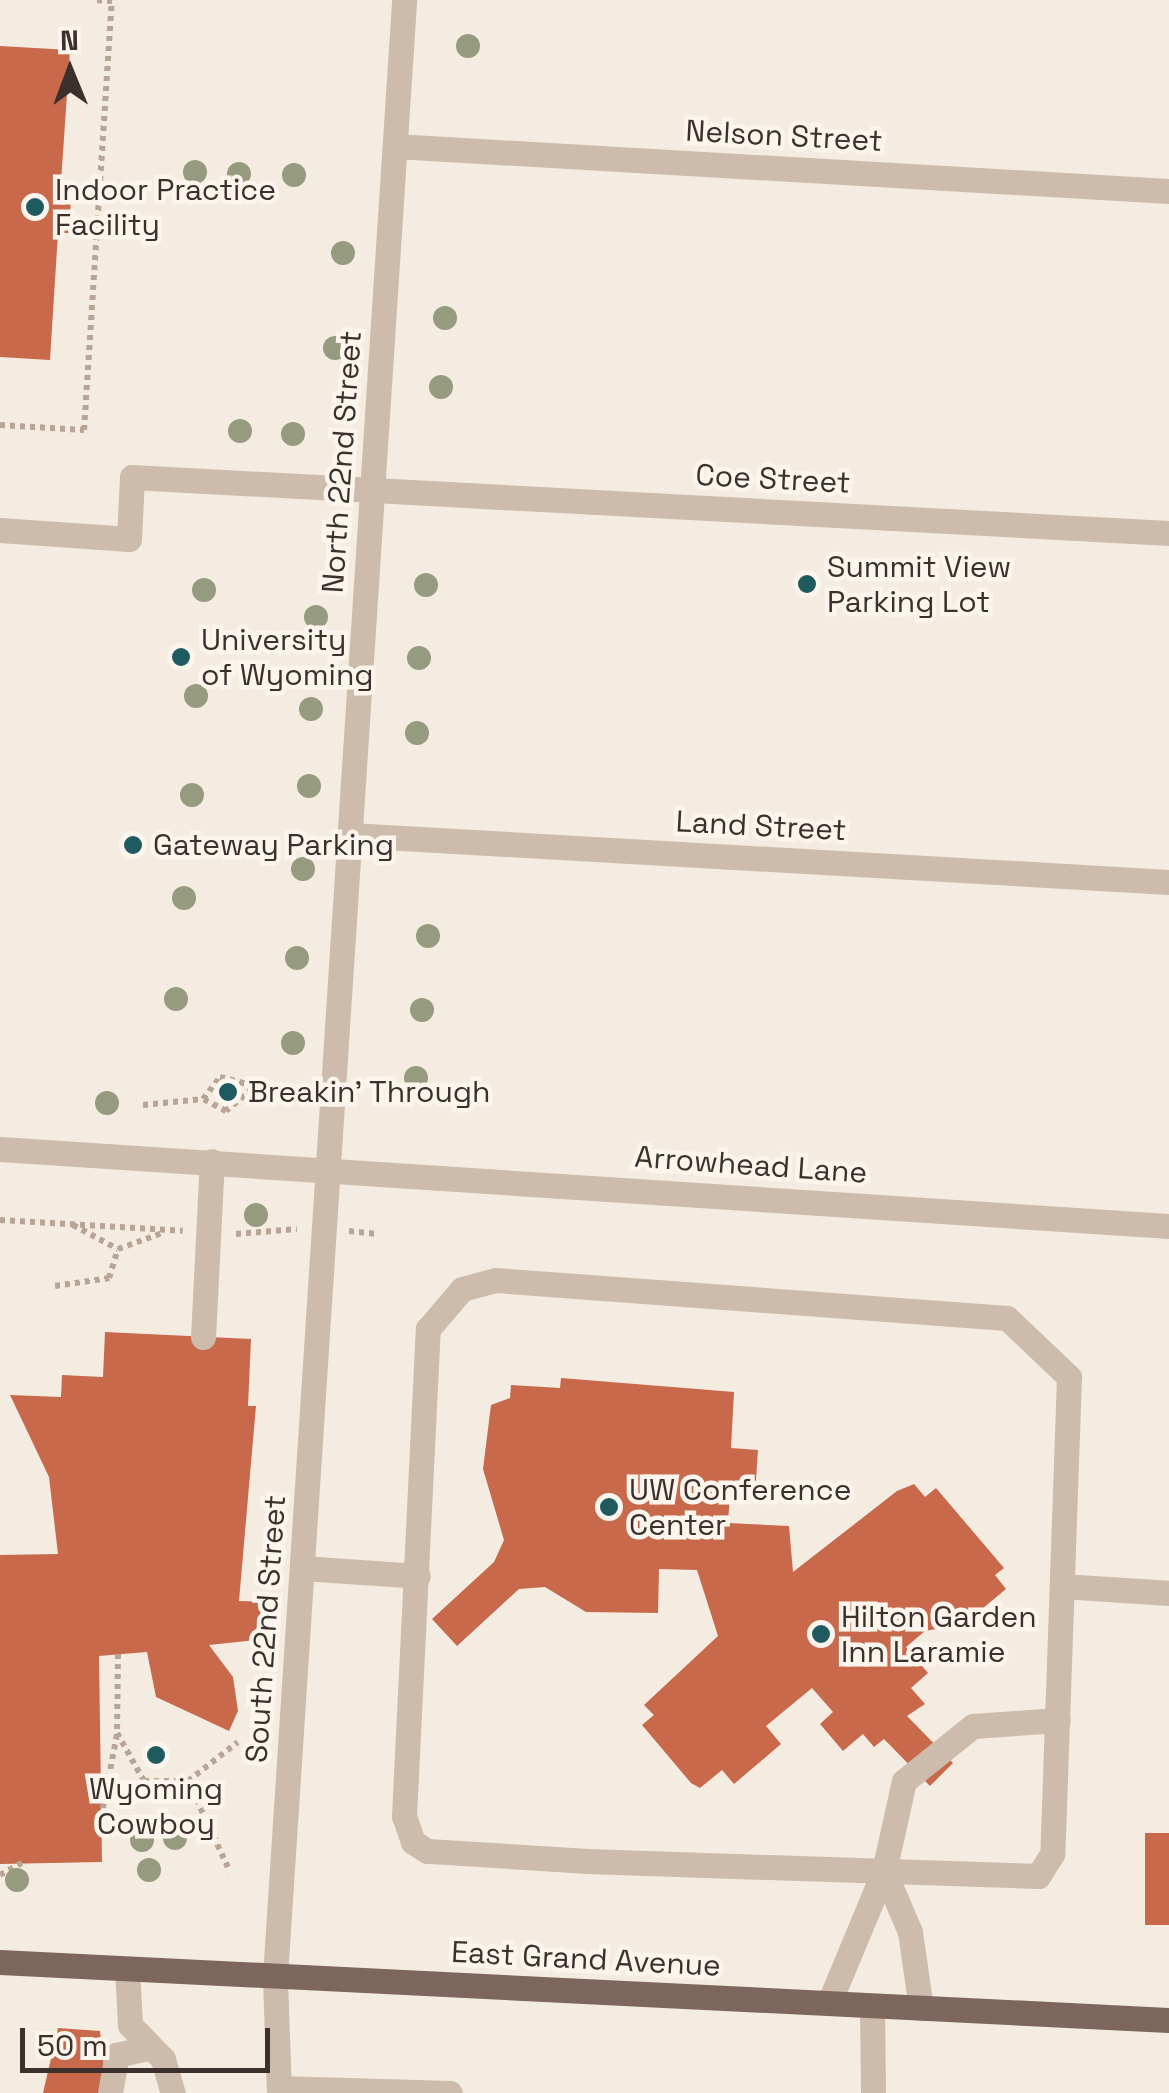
<!DOCTYPE html>
<style>
body{margin:0}
#map{position:relative;width:1169px;height:2093px;overflow:hidden;background:#f4ebe1;font-family:"Space Grotesk",sans-serif}
div>[style]{position:absolute}
[style*='--x']{left:calc(var(--x)*1px);top:calc(var(--y)*1px);width:calc(var(--w)*1px);rotate:calc(var(--a)*1deg)}
.building>*{inset:0;background:#c8694b;transform-origin:0 0}
.path>*{height:6px;margin-top:-3px;transform-origin:0;background:repeating-linear-gradient(90deg,#b9a596 0 5px,transparent 0 10px)}
.minor>*{height:25px;margin:-12.5px;padding:0 12.5px;transform-origin:12.5px;border-radius:12.5px;background:#cdbbac}
.major>*{height:25px;margin:-12.5px;padding:0 12.5px;transform-origin:12.5px;border-radius:12.5px;background:#7d675c}
.trees>*{width:24px;height:24px;margin:-12px;border-radius:50%;background:#969b7f}
.dots>*{width:28px;height:28px;translate:-50% -50%;box-sizing:border-box;border:5px solid #fbf5ee;border-radius:50%}
span{translate:-50% -50%;white-space:nowrap;text-align:center;line-height:1.15;-webkit-text-stroke:9px #fbf5ee;paint-order:stroke}
.street-label{font-size:30px;color:#3b302b}
.poi-label{font-size:30px;color:#3b302b}
.left{translate:0 -50%;text-align:left}
.north{position:absolute;left:20px;top:20px;width:100px;height:100px;-webkit-text-stroke:8px #fbf5ee;paint-order:stroke;rotate:359deg;font-size:28px;font-weight:700;line-height:40px;text-align:center;color:#3b302b}
.north::after{content:'';display:block;margin:auto;width:35px;height:45px;background:#3b302b;clip-path:polygon(50% 0,100% 100%,50% 72%,0 100%)}
.scale{position:absolute;left:20px;top:2028px;width:250px;height:45px;box-sizing:border-box;border:5px solid #3b302b;border-top:0;padding-left:12px;font-size:30px;line-height:35px;white-space:nowrap;color:#3b302b;-webkit-text-stroke:8px #fbf5ee;paint-order:stroke}
</style>
<div id="map">
<div class="building">
<i style="clip-path:polygon(0 46px,70px 50px,61px 182px,72px 182px,69px 233px,58px 233px,50px 360px,0 357px)"></i>
<i style="clip-path:polygon(105px 1332px,251px 1339px,248px 1406px,256px 1406px,239px 1601px,267px 1602px,265px 1639px,209px 1645px,233px 1677px,238px 1711px,229px 1731px,156px 1697px,147px 1652px,99px 1656px,102px 1862px,0 1864px,0 1555px,58px 1554px,49px 1477px,10px 1395px,61px 1397px,62px 1375px,103px 1377px)"></i>
<i style="clip-path:polygon(561px 1378px,734px 1392px,731px 1448px,758px 1450px,755px 1495px,730px 1494px,728px 1523px,789px 1526px,793px 1572px,897px 1491px,914px 1484px,925px 1497px,936px 1488px,1004px 1568px,995px 1575px,1006px 1589px,964px 1624px,925px 1631px,906px 1647px,928px 1673px,911px 1688px,925px 1704px,907px 1716px,953px 1763px,930px 1786px,884px 1739px,874px 1747px,863px 1734px,843px 1751px,820px 1724px,833px 1712px,812px 1688px,766px 1726px,781px 1744px,734px 1784px,722px 1770px,700px 1788px,691px 1783px,642px 1725px,654px 1715px,644px 1705px,718px 1636px,697px 1570px,659px 1569px,658px 1613px,586px 1612px,545px 1587px,519px 1589px,457px 1646px,432px 1619px,494px 1562px,504px 1540px,483px 1469px,491px 1405px,510px 1398px,511px 1385px,560px 1388px)"></i>
<i style="left:1145px;top:1833px;width:24px;height:92px"></i>
<i style="clip-path:polygon(58px 2028px,100px 2031px,107px 2093px,43px 2093px)"></i>
</div>
<div class="path">
<i style="--x:0;--y:425;--w:84;--a:3.4"></i>
<i style="--x:84;--y:430;--w:430;--a:-86.3"></i>
<i style="--x:112;--y:1;--w:20;--a:-177"></i>
<i style="--x:252;--y:1089;--w:34;--a:140"></i>
<i style="--x:226;--y:1111;--w:26;--a:-152"></i>
<i style="--x:203;--y:1099;--w:28;--a:-52"></i>
<i style="--x:220;--y:1077;--w:60;--a:14.5"></i>
<i style="--x:143;--y:1105;--w:60;--a:-5.7"></i>
<i style="--x:0;--y:1220;--w:183;--a:3.4"></i>
<i style="--x:73;--y:1225;--w:51;--a:28.1"></i>
<i style="--x:118;--y:1249;--w:50;--a:-19.9"></i>
<i style="--x:349;--y:1231;--w:28;--a:6"></i>
<i style="--x:236;--y:1234;--w:61;--a:-4.7"></i>
<i style="--x:55;--y:1286;--w:55;--a:-8.4"></i>
<i style="--x:109;--y:1278;--w:30;--a:-73"></i>
<i style="--x:118;--y:1654;--w:79;--a:90.7"></i>
<i style="--x:117;--y:1733;--w:55;--a:60.6"></i>
<i style="--x:144;--y:1781;--w:44;--a:0"></i>
<i style="--x:188;--y:1781;--w:63;--a:-38"></i>
<i style="--x:188;--y:1781;--w:100;--a:65.2"></i>
<i style="--x:101;--y:1818;--w:86;--a:-79.2"></i>
<i style="--x:0;--y:1875;--w:25;--a:-29"></i>
</div>
<div class="minor">
<i style="--x:395;--y:146;--w:775;--a:3.33"></i>
<i style="--x:0;--y:530;--w:129;--a:4"></i>
<i style="--x:129;--y:539;--w:62;--a:-87.2"></i>
<i style="--x:132;--y:477;--w:1039;--a:3.09"></i>
<i style="--x:350;--y:835;--w:820;--a:3.28"></i>
<i style="--x:0;--y:1149;--w:1172;--a:3.77"></i>
<i style="--x:495;--y:1280;--w:513;--a:4.24"></i>
<i style="--x:1007;--y:1318;--w:86;--a:43.6"></i>
<i style="--x:1069;--y:1377;--w:477;--a:92"></i>
<i style="--x:1052;--y:1854;--w:26;--a:122"></i>
<i style="--x:1038;--y:1876;--w:450;--a:-178.1"></i>
<i style="--x:588;--y:1861;--w:161;--a:-176.4"></i>
<i style="--x:427;--y:1851;--w:17;--a:-147"></i>
<i style="--x:413;--y:1842;--w:28;--a:-109"></i>
<i style="--x:404;--y:1816;--w:488;--a:-87.2"></i>
<i style="--x:428;--y:1329;--w:52;--a:-49.6"></i>
<i style="--x:462;--y:1289;--w:34;--a:-15"></i>
<i style="--x:203;--y:1337;--w:176;--a:-87.1"></i>
<i style="--x:302;--y:1568;--w:116;--a:3.9"></i>
<i style="--x:1062;--y:1586;--w:107;--a:3.7"></i>
<i style="--x:884;--y:1871;--w:66;--a:66.9"></i>
<i style="--x:910;--y:1932;--w:77;--a:81.8"></i>
<i style="--x:127;--y:1969;--w:56;--a:86.9"></i>
<i style="--x:130;--y:2025;--w:47;--a:45.9"></i>
<i style="--x:163;--y:2059;--w:35;--a:74"></i>
<i style="--x:829;--y:2003;--w:143;--a:-67.4"></i>
<i style="--x:884;--y:1871;--w:92;--a:-77.5"></i>
<i style="--x:904;--y:1781;--w:88;--a:-38.6"></i>
<i style="--x:973;--y:1726;--w:85;--a:-4"></i>
<i style="--x:872;--y:2006;--w:87;--a:89.3"></i>
<i style="--x:279;--y:2088;--w:171;--a:1.7"></i>
<i style="--x:110;--y:2093;--w:39;--a:-80"></i>
<i style="--x:117;--y:2055;--w:31;--a:-13"></i>
<i style="--x:279;--y:2093;--w:117;--a:-92"></i>
<i style="--x:275;--y:1976;--w:1980;--a:-86.26"></i>
</div>
<div class="major">
<i style="--x:0;--y:1962;--w:1170;--a:2.84"></i>
</div>
<div class="trees">
<i style="left:468px;top:46px"></i>
<i style="left:195px;top:172px"></i>
<i style="left:239px;top:174px"></i>
<i style="left:294px;top:175px"></i>
<i style="left:343px;top:253px"></i>
<i style="left:445px;top:318px"></i>
<i style="left:335px;top:348px"></i>
<i style="left:441px;top:387px"></i>
<i style="left:240px;top:431px"></i>
<i style="left:293px;top:434px"></i>
<i style="left:426px;top:585px"></i>
<i style="left:204px;top:590px"></i>
<i style="left:316px;top:617px"></i>
<i style="left:419px;top:658px"></i>
<i style="left:196px;top:696px"></i>
<i style="left:311px;top:709px"></i>
<i style="left:417px;top:733px"></i>
<i style="left:309px;top:786px"></i>
<i style="left:192px;top:795px"></i>
<i style="left:303px;top:869px"></i>
<i style="left:184px;top:898px"></i>
<i style="left:428px;top:936px"></i>
<i style="left:297px;top:958px"></i>
<i style="left:176px;top:999px"></i>
<i style="left:422px;top:1010px"></i>
<i style="left:293px;top:1043px"></i>
<i style="left:416px;top:1078px"></i>
<i style="left:107px;top:1103px"></i>
<i style="left:256px;top:1215px"></i>
<i style="left:175px;top:1838px"></i>
<i style="left:142px;top:1840px"></i>
<i style="left:149px;top:1870px"></i>
<i style="left:17px;top:1880px"></i>
</div>
<div class="dots">
<i style="left:35px;top:207px;background:#1f5a5e"></i>
<i style="left:807px;top:584px;background:#1f5a5e"></i>
<i style="left:181px;top:657px;background:#1f5a5e"></i>
<i style="left:133px;top:845px;background:#1f5a5e"></i>
<i style="left:228px;top:1092px;background:#1f5a5e"></i>
<i style="left:609px;top:1507px;background:#1f5a5e"></i>
<i style="left:821px;top:1634px;background:#1f5a5e"></i>
<i style="left:156px;top:1755px;background:#1f5a5e"></i>
</div>
<div class="street-label">
<span style="left:784px;top:136px;rotate:3deg">Nelson Street</span>
<span style="left:342px;top:462px;rotate:-86deg">North 22nd Street</span>
<span style="left:773px;top:479px;rotate:3deg">Coe Street</span>
<span style="left:761px;top:826px;rotate:3deg">Land Street</span>
<span style="left:751px;top:1165px;rotate:4deg">Arrowhead Lane</span>
<span style="left:266px;top:1629px;rotate:-86deg">South 22nd Street</span>
<span style="left:586px;top:1959px;rotate:3deg">East Grand Avenue</span>
</div>
<div class="poi-label">
<span class="left" style="left:55px;top:207px">Indoor Practice<br>Facility</span>
<span class="left" style="left:827px;top:584px">Summit View<br>Parking Lot</span>
<span class="left" style="left:201px;top:657px">University<br>of Wyoming</span>
<span class="left" style="left:153px;top:845px">Gateway Parking</span>
<span class="left" style="left:248px;top:1092px">Breakin' Through</span>
<span class="left" style="left:629px;top:1507px">UW Conference<br>Center</span>
<span class="left" style="left:841px;top:1634px">Hilton Garden<br>Inn Laramie</span>
<span style="left:156px;top:1806px">Wyoming<br>Cowboy</span>
</div>
<div class="north">N</div>
<div class="scale">50 m</div>
</div>
